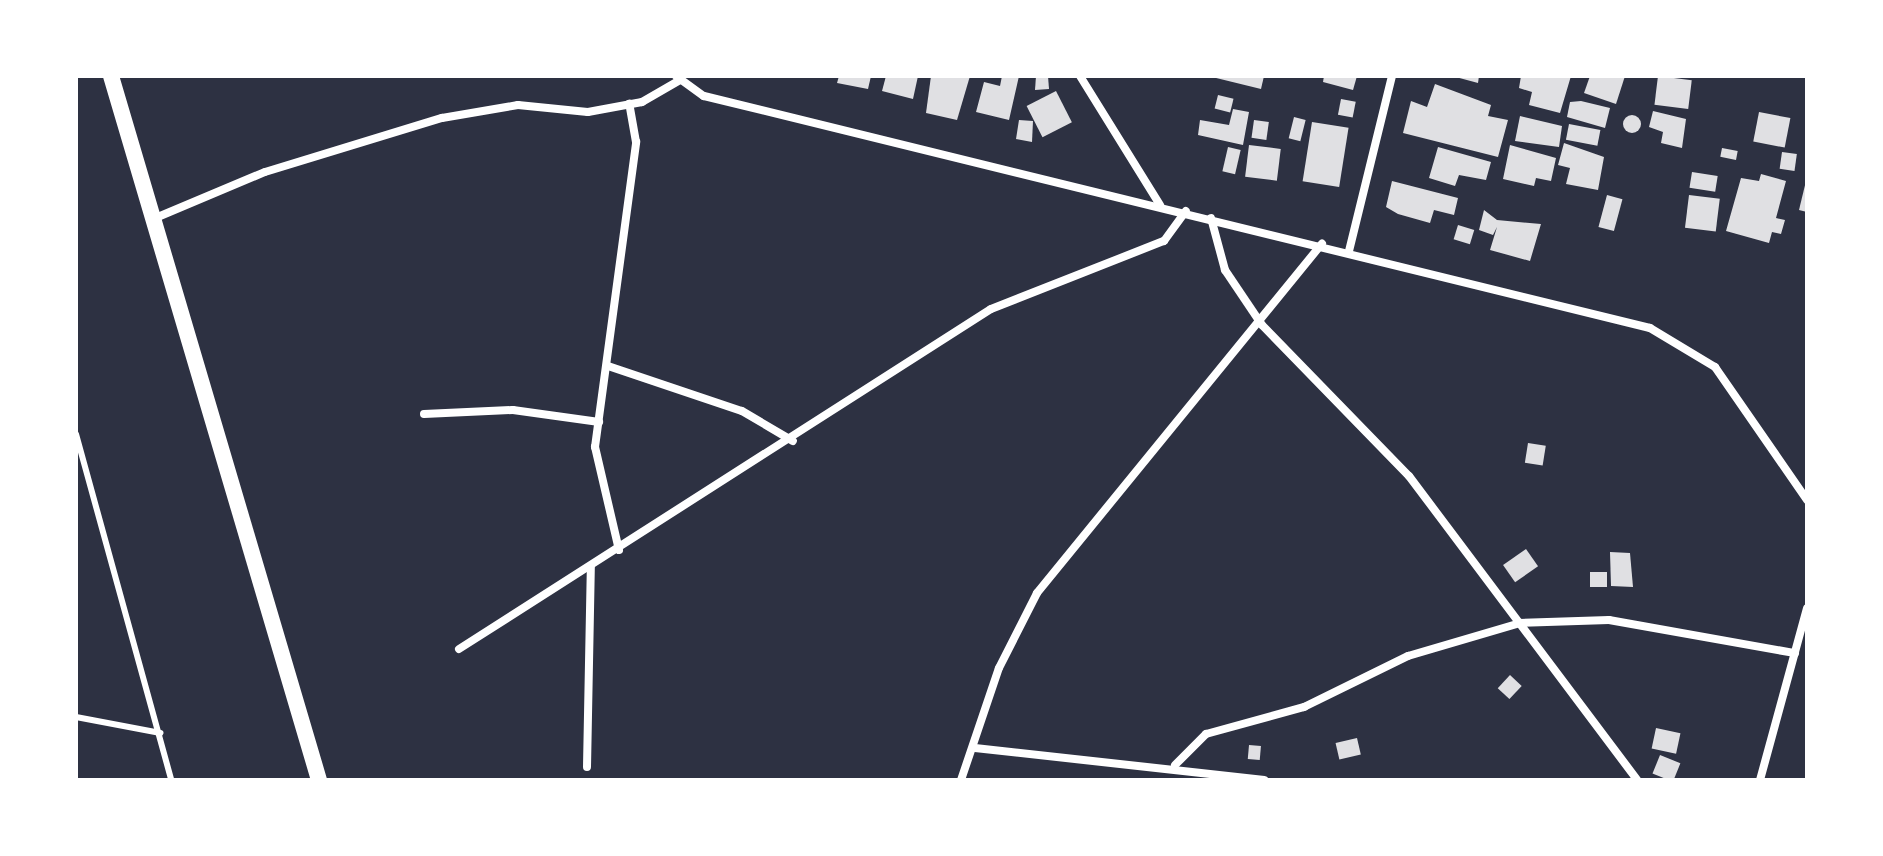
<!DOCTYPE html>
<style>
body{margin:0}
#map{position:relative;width:1883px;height:856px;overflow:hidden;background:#2d3142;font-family:"IBM Plex Sans",sans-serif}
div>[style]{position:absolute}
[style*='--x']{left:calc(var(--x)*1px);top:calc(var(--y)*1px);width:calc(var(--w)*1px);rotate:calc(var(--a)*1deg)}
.building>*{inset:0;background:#e0e0e3;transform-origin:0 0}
.round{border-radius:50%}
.service>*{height:6px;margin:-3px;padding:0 3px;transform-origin:3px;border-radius:3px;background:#fff}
.minor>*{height:8px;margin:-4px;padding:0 4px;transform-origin:4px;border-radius:4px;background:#fff}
.secondary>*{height:16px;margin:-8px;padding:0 8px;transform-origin:8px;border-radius:8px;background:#fff}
span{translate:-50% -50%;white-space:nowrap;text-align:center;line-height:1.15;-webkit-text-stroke:8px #fff;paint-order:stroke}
.frame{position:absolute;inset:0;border:78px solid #fff;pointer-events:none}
</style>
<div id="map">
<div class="building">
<i style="clip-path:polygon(839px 76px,871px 76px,868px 89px,837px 83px)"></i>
<i style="clip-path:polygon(886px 76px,918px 76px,913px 99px,882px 91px)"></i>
<i style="clip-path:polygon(931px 76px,970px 76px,957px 120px,926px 113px)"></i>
<i style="clip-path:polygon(1002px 76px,1019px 76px,1009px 120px,976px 112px,984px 82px,1000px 86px)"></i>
<i style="clip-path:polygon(1036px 76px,1048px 76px,1049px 89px,1035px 90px)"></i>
<i style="clip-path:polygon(1208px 76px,1264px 76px,1261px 89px)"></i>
<i style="clip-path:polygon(1324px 76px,1357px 76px,1353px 90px,1323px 82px)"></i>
<i style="clip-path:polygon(1452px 76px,1479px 76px,1478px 83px)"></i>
<i style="clip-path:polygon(1521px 76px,1571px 76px,1560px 113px,1529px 105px,1532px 92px,1519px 88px)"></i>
<i style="clip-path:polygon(1590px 76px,1625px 76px,1616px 104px,1584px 93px)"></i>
<i style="left:1658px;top:76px;width:34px;height:29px;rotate:7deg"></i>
<i style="clip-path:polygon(1435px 84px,1491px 105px,1488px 116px,1508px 120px,1498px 157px,1403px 133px,1411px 101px,1427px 107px)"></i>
<i style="left:1056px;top:91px;width:35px;height:33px;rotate:63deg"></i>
<i style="left:1218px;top:95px;width:16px;height:14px;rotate:14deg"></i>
<i style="left:1341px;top:99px;width:15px;height:16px;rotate:11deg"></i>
<i style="clip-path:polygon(1581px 101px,1610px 108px,1605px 128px,1567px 117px,1570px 102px)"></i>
<i style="clip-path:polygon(1233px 109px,1249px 112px,1243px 145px,1198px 135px,1200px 120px,1229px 125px)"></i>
<i style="clip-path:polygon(1653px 111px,1686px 119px,1682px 148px,1661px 143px,1663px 132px,1649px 127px)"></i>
<i style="left:1759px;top:112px;width:32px;height:30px;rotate:11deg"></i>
<i class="round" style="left:1623px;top:115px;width:18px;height:18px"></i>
<i style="clip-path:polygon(1520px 116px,1562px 126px,1559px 147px,1515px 141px)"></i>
<i style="left:1294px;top:117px;width:12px;height:22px;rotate:14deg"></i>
<i style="clip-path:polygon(1019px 120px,1033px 121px,1032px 142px,1016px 139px)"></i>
<i style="left:1254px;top:120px;width:15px;height:18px;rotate:8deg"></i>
<i style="left:1312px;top:122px;width:37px;height:60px;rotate:9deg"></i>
<i style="left:1569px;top:124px;width:32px;height:16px;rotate:11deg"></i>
<i style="clip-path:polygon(1564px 143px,1604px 157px,1598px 190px,1566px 184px,1570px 168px,1558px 165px)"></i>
<i style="left:1249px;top:145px;width:32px;height:32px;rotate:7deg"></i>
<i style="clip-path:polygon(1510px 145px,1556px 158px,1551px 181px,1536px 178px,1534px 186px,1503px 179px)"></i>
<i style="left:1228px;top:147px;width:13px;height:25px;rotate:13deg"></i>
<i style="clip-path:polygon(1438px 147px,1491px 162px,1486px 180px,1459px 175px,1455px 186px,1429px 178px)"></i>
<i style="left:1722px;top:148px;width:16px;height:9px;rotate:11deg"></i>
<i style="left:1782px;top:152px;width:15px;height:17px;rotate:8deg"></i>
<i style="left:1692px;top:172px;width:26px;height:16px;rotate:9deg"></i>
<i style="clip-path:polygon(1761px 174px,1786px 181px,1776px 218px,1785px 220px,1781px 234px,1772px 232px,1769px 243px,1726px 231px,1741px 178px,1759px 181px)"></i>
<i style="clip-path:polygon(1392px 181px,1458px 198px,1454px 215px,1434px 210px,1430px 223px,1398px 214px,1386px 207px)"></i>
<i style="clip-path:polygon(1806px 181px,1807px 181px,1807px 212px,1799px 210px)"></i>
<i style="left:1607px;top:195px;width:16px;height:33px;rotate:15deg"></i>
<i style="left:1689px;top:195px;width:31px;height:33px;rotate:7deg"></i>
<i style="clip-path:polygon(1484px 210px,1497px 220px,1541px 224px,1530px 261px,1490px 250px,1497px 227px,1493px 235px,1479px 230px)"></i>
<i style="left:1458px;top:225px;width:17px;height:15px;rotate:17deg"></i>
<i style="left:1528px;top:443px;width:18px;height:20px;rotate:9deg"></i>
<i style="left:1526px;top:549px;width:21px;height:28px;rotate:55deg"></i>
<i style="clip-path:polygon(1610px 552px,1630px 553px,1633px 587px,1611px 586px)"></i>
<i style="left:1590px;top:572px;width:17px;height:15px"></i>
<i style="left:1510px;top:675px;width:16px;height:18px;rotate:43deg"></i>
<i style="left:1656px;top:728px;width:25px;height:21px;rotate:12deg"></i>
<i style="left:1357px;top:738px;width:17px;height:22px;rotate:77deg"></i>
<i style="left:1249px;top:745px;width:12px;height:14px;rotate:5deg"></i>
<i style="left:1660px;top:755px;width:22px;height:20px;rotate:22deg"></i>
</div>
<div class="service">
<i style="--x:76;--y:434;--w:359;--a:74.6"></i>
<i style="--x:76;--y:717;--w:86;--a:10.7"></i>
</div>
<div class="minor">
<i style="--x:676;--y:76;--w:34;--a:36"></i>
<i style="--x:704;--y:96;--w:974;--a:13.78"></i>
<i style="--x:1650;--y:328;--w:76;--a:31"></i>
<i style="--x:1715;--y:367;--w:162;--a:55.3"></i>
<i style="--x:1080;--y:76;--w:152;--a:58.2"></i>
<i style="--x:1211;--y:218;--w:54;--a:74.9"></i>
<i style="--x:1225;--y:270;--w:66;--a:56.1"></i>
<i style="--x:1262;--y:325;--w:211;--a:45.8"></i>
<i style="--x:1409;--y:476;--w:380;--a:53.1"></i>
<i style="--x:153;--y:219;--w:121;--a:-22.8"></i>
<i style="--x:265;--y:172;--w:185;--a:-17"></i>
<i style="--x:442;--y:118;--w:77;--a:-9.7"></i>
<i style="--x:518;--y:105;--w:70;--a:5.7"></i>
<i style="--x:588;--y:112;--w:55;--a:-10.5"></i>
<i style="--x:642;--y:102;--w:44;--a:-30.1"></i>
<i style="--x:1349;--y:251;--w:180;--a:-76.2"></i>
<i style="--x:608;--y:366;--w:141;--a:18.6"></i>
<i style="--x:742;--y:411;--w:59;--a:30.5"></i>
<i style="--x:424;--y:414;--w:89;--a:-2.6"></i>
<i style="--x:513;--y:410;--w:87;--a:7.9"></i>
<i style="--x:619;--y:550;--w:106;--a:-103.1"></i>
<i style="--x:595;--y:447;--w:308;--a:-82.3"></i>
<i style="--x:636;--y:142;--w:39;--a:-100"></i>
<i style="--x:459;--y:649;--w:631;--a:-32.58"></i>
<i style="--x:991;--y:309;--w:186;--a:-21.5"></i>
<i style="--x:1164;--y:241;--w:37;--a:-54"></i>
<i style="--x:975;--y:748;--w:291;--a:6.3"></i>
<i style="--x:1175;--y:765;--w:44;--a:-45"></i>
<i style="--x:1206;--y:734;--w:102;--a:-15.4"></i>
<i style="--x:1304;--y:707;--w:116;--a:-26.1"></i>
<i style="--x:1408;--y:656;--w:117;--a:-16.4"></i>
<i style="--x:1520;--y:623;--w:89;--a:-1.9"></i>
<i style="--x:1609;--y:620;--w:189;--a:10.1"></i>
<i style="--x:587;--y:767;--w:200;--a:-88.9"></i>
<i style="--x:961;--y:780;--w:118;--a:-71.3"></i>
<i style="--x:999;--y:668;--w:84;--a:-63.1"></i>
<i style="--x:1037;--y:593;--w:451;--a:-50.8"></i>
<i style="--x:1760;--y:780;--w:178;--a:-74.7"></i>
</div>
<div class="secondary">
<i style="--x:111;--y:76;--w:734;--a:73.54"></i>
</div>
<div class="frame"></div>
</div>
